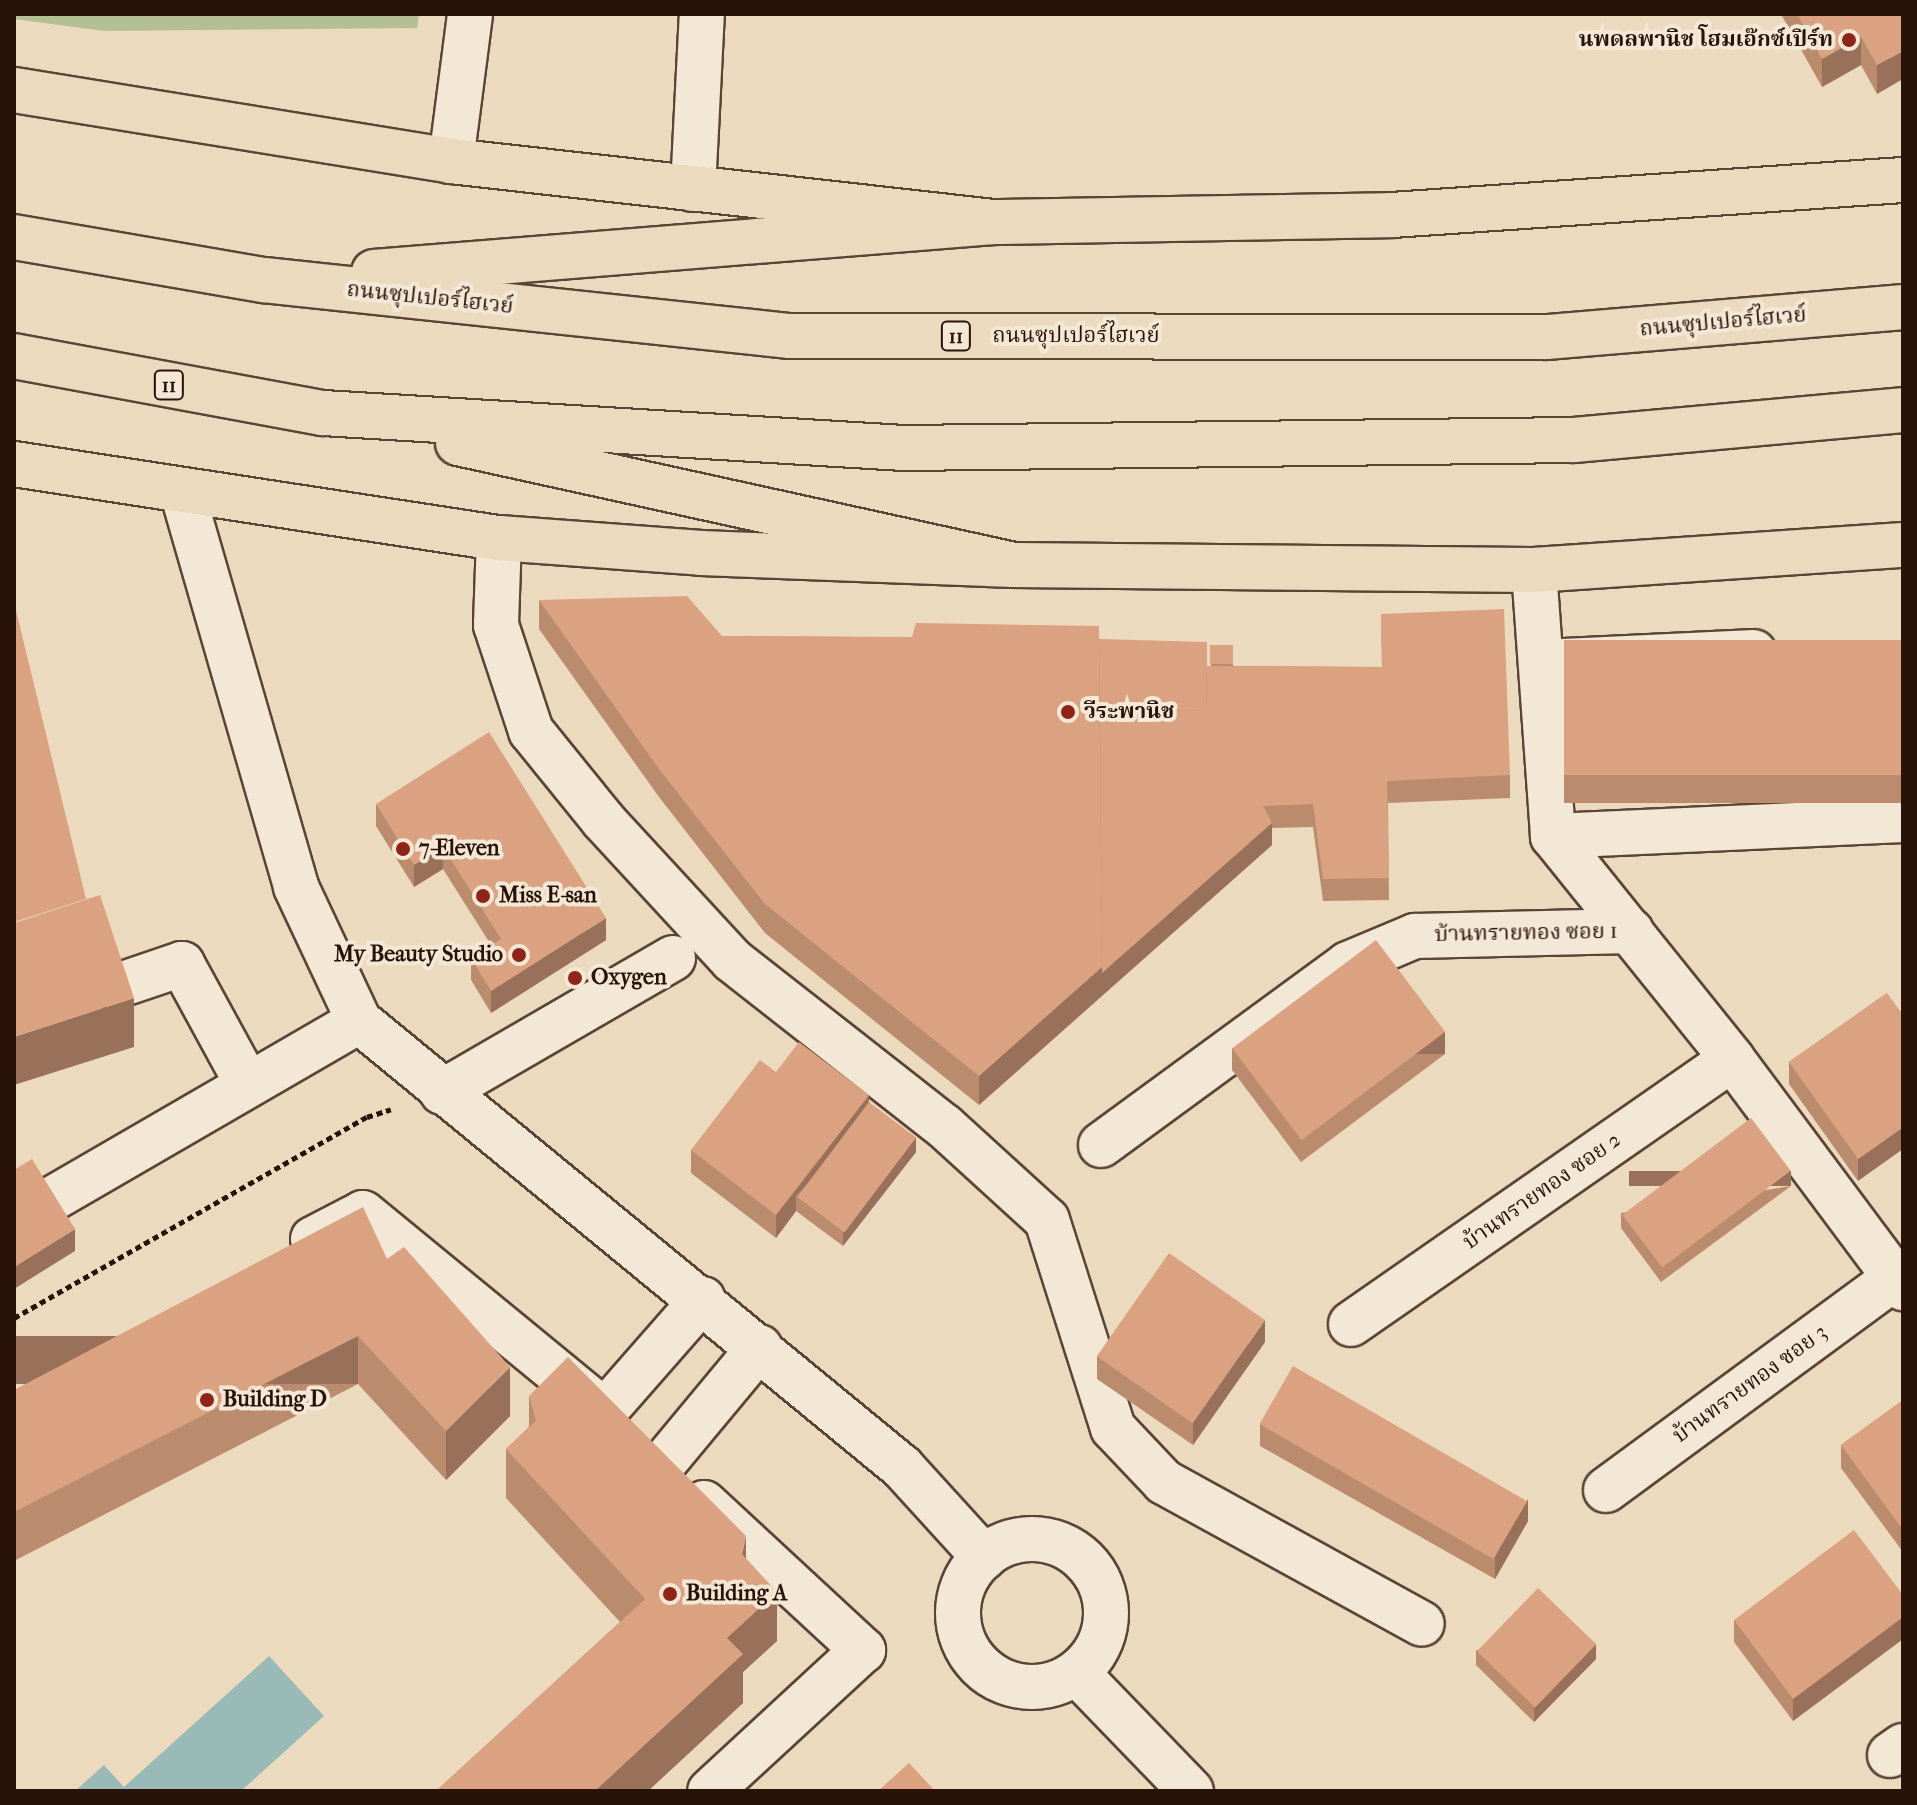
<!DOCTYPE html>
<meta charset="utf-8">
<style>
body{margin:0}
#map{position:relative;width:1917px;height:1805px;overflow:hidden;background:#ecdabf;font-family:"IM FELL French Canon","Noto Serif Thai",serif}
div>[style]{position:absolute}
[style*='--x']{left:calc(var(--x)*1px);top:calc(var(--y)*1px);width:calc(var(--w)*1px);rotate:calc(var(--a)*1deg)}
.green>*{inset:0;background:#b4c094}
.water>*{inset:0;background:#99bab6}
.path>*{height:5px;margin-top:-2.5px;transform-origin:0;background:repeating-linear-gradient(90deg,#291208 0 6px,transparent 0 10px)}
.roads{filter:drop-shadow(2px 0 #5a4436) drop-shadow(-2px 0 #5a4436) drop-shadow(0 2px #5a4436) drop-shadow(0 -2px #5a4436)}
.minor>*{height:44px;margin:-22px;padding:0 22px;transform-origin:22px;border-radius:22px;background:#f3e7d5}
.minor>.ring{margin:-22px;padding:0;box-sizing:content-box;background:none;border:44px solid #f3e7d5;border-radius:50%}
.major>*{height:44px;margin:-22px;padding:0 22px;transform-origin:22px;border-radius:22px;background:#ecdabf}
.highway>*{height:44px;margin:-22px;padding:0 22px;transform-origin:22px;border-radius:22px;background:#ecdabf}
.wall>*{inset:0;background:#bb8b6e;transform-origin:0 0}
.shaded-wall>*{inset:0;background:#99715a;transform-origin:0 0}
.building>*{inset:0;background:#daa280;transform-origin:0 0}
.dots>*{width:22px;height:22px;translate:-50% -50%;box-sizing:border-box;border:4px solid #f3e7d5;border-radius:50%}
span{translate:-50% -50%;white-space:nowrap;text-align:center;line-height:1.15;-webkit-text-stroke:8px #f3e7d5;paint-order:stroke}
.shield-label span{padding:2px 6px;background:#f3e7d5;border:2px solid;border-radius:6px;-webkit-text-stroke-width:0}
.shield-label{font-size:20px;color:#291208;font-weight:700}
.poi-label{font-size:22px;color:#291208;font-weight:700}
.right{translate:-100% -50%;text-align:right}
.left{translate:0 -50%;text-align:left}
.street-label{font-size:22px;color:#291208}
.frame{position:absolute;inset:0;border:16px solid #291208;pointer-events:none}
</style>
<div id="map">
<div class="green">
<i style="clip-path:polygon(14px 14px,419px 14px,417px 28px,104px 31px,14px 19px)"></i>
</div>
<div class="water">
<i style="clip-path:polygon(269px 1656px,324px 1716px,241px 1791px,75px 1791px,104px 1765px,124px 1787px)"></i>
</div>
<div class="path">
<i style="--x:14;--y:1318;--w:406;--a:-29.7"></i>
<i style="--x:367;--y:1117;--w:25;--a:-18"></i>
</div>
<div class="roads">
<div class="minor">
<i style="--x:451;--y:161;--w:148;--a:-82.6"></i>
<i style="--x:693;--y:189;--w:175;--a:-87.1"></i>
<i style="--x:182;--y:491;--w:412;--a:73.9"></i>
<i style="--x:296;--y:887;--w:148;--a:64.8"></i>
<i style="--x:359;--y:1021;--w:703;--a:39.4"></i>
<i style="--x:902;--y:1467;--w:122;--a:47.7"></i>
<i style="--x:499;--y:538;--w:87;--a:92"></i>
<i style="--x:496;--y:625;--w:112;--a:71.7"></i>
<i style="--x:531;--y:731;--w:114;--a:51"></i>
<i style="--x:603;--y:820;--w:190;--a:47.3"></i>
<i style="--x:732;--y:960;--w:269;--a:38.1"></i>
<i style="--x:944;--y:1126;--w:139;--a:42.4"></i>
<i style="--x:1047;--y:1220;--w:218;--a:72.4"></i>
<i style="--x:1113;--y:1428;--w:74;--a:46.6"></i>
<i style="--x:1164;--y:1482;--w:294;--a:28.8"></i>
<i style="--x:1534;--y:570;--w:267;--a:85.9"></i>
<i style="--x:1553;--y:836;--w:286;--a:51.2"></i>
<i style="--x:1732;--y:1059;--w:286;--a:53.3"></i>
<i style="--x:1543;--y:662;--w:211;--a:-2.7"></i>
<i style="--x:1553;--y:836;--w:350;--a:-2.6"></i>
<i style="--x:114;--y:987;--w:72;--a:-18.7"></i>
<i style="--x:182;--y:964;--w:136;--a:61.4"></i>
<i style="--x:442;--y:1092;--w:267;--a:-30.1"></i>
<i style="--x:1101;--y:1145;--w:306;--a:-36.2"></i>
<i style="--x:1348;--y:964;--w:73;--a:-22.7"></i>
<i style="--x:1415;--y:936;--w:216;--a:-1.3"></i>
<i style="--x:45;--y:1203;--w:363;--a:-30.1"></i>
<i style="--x:313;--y:1239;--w:56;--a:-27.5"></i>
<i style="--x:363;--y:1213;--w:307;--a:39.4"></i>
<i style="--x:1351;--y:1324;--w:464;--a:-34.8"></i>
<i style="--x:604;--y:1412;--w:150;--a:-48.8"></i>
<i style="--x:662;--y:1465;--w:153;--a:-50.3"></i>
<i style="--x:1606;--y:1490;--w:358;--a:-36.3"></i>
<i style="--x:704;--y:1503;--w:217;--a:42.8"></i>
<i style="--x:863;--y:1650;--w:208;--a:137.3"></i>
<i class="ring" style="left:958px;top:1539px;width:104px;height:104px"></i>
<i style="--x:1077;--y:1673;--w:164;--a:46"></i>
<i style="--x:1890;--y:1755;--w:16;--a:-35"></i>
</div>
<div class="major">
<i style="--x:14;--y:90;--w:443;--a:9.2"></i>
<i style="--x:451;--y:161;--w:545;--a:6.42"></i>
<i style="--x:993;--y:222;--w:399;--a:-1"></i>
<i style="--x:1392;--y:215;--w:512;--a:-3.92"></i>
<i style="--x:14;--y:464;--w:491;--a:8.7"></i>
<i style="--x:499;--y:538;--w:203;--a:4.2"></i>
<i style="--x:701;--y:553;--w:313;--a:2.2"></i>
<i style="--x:1014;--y:565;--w:520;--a:0.55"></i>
<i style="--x:1534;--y:570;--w:370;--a:-3.9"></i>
</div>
<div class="highway">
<i style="--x:14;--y:237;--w:254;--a:9.8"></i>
<i style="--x:264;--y:280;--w:529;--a:6.08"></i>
<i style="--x:790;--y:336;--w:757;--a:0.08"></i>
<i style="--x:1547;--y:337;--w:357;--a:-4.8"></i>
<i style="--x:374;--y:272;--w:621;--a:-4.62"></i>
<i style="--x:14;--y:356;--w:314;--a:10.5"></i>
<i style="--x:323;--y:413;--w:581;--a:3.45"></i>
<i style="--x:903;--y:448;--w:671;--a:-0.68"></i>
<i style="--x:1574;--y:440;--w:330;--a:-5.2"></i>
<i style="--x:458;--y:443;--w:569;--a:12.38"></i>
</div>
</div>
<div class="wall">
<i style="clip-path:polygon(1781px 14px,1903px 14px,1877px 94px,1861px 65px,1822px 87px)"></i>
<i style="clip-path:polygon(539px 600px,722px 636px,1099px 639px,1207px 666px,1211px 666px,1210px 645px,1233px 645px,1233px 666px,1382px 667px,1381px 614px,1510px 775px,1510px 798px,1388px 803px,1389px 900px,1323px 901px,1313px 827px,1272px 828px,1272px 845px,979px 1105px,765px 933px,659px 797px,539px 629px)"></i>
<i style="left:1903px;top:640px;width:163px;height:339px;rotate:90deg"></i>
<i style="clip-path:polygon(376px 804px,606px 940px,491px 1013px,471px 980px,471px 958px,491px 945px,443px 869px,414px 887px,376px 826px)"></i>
<i style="clip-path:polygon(1887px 993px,1858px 1181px,1789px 1084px,1789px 1062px)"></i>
<i style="clip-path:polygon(1232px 1048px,1445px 1054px,1301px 1162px,1232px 1070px)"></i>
<i style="clip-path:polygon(776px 1072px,869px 1102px,916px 1152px,843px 1246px,796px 1211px,776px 1238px,691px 1173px,691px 1150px)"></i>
<i style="clip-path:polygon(1791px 1186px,1661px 1282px,1621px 1228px,1621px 1213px)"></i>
<i style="clip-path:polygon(387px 1259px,510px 1416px,446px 1480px,358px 1384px,14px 1561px,14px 1390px)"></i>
<i style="clip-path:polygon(1265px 1342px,1193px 1445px,1097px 1379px,1097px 1356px)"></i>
<i style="clip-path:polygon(529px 1396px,746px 1559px,777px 1641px,743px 1672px,743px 1703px,648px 1791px,436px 1791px,620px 1622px,506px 1498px,506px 1449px,529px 1427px)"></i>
<i style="clip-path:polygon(1903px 1400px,1903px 1552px,1841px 1468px,1841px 1445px)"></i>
<i style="clip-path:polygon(1260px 1424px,1528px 1521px,1495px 1579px,1260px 1446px)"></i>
<i style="clip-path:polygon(1903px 1595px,1903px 1639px,1793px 1721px,1734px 1642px,1734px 1620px)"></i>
<i style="clip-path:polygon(1476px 1650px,1596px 1659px,1534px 1722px,1476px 1665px)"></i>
</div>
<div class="shaded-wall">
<i style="clip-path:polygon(1861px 37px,1861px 65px,1822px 87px,1822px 59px)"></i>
<i style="clip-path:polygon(1903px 51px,1903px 79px,1877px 94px,1877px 65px)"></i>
<i style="clip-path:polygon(1272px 823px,1272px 845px,979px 1105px,979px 1076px,1102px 967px)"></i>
<i style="clip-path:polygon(443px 847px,443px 869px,414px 887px,414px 865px)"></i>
<i style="clip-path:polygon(606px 918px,606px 940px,491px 1013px,491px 991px)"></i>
<i style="clip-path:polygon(134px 998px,134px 1047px,14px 1085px,14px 1037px)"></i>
<i style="left:1445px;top:1032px;width:22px;height:180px;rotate:90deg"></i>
<i style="clip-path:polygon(869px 1095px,869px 1117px,796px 1196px,796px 1211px,776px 1238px,776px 1215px)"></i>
<i style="clip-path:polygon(1903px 1127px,1903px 1149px,1858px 1181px,1858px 1159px)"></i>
<i style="clip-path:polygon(916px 1137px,916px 1152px,843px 1246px,843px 1231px)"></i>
<i style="left:1791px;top:1171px;width:15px;height:162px;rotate:90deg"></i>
<i style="clip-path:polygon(75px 1229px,75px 1251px,14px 1289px,14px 1267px)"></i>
<i style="clip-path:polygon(1265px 1320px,1265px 1342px,1193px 1445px,1193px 1423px)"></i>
<i style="left:358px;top:1336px;width:48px;height:386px;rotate:90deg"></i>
<i style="clip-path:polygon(510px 1367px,510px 1416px,446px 1480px,446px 1431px)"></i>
<i style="clip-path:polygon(1528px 1499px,1528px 1521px,1495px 1579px,1495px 1557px)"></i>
<i style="clip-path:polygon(746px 1536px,746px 1585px,742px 1554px)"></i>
<i style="clip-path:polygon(777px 1592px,777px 1641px,743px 1672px,743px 1703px,648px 1791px,595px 1791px,727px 1638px)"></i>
<i style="clip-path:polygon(1903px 1617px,1903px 1639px,1793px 1721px,1793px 1699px)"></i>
<i style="clip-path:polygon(1596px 1644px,1596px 1659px,1534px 1722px,1534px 1706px)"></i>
</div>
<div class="building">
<i style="clip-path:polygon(1797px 14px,1903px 14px,1903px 51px,1877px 65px,1861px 37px,1822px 59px)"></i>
<i style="clip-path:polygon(687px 596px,722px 636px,912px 637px,916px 623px,1099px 626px,1102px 967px,979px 1076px,765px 904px,659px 769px,539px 600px)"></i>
<i style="clip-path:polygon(14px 602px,86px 899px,14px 922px)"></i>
<i style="clip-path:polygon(1504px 609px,1510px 775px,1387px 781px,1389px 878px,1323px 879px,1313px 804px,1263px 806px,1272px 823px,1102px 973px,1100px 711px,1207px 710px,1206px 666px,1382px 667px,1381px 614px)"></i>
<i style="clip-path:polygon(1099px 639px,1207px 642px,1207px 666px,1206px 666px,1207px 710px,1100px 711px,1100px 718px)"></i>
<i style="left:1903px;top:640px;width:135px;height:339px;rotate:90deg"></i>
<i style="left:1210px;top:645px;width:23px;height:19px"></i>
<i style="clip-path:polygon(489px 732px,606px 918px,491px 991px,471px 958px,501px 939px,443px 847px,414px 865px,376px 804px)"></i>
<i style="clip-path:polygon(100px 895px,134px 998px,14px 1037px,14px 923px)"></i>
<i style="left:1376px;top:940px;width:115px;height:180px;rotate:53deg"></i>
<i style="clip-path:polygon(1887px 993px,1903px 1015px,1903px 1127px,1858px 1159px,1789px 1062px)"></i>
<i style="clip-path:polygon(799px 1042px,869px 1095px,776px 1215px,691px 1150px,760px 1060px,776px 1072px)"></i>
<i style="left:869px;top:1102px;width:59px;height:119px;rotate:37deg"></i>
<i style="left:1751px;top:1118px;width:66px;height:161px;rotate:53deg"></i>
<i style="clip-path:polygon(32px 1159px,75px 1229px,14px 1267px,14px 1170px)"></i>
<i style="clip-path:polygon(363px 1207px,387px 1259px,404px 1247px,510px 1367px,446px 1431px,358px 1336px,14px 1512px,14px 1390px)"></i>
<i style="left:1169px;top:1253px;width:117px;height:126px;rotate:35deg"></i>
<i style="clip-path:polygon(568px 1357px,746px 1536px,742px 1554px,777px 1592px,727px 1638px,743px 1654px,595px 1791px,436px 1791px,645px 1599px,506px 1449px,536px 1421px,529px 1396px)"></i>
<i style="left:1293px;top:1366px;width:270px;height:67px;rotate:30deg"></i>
<i style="clip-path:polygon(1903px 1400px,1903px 1530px,1841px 1445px)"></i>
<i style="clip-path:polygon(1854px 1530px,1903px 1595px,1903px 1617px,1793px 1699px,1734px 1620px)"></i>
<i style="left:1538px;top:1588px;width:81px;height:88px;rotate:44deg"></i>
<i style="clip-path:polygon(909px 1763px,935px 1791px,878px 1791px)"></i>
</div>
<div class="dots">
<i style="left:1849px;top:40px;background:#8f2418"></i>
<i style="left:1068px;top:712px;background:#8f2418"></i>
<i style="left:403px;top:849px;background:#8f2418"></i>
<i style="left:483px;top:896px;background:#8f2418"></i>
<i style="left:519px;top:955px;background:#8f2418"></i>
<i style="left:575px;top:978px;background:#8f2418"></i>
<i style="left:207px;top:1400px;background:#8f2418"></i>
<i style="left:670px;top:1594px;background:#8f2418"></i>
</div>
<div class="shield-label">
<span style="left:956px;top:336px">11</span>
<span style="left:169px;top:385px">11</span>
</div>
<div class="poi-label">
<span class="right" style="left:1833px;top:40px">นพดลพานิช โฮมเอ๊กซ์เปิร์ท</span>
<span class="left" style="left:1084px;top:712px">วีระพานิช</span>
<span class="left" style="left:419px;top:849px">7-Eleven</span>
<span class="left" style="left:499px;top:896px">Miss E-san</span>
<span class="right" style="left:503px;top:955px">My Beauty Studio</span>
<span class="left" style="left:591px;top:978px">Oxygen</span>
<span class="left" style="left:223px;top:1400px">Building D</span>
<span class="left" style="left:686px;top:1594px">Building A</span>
</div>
<div class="street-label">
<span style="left:430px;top:298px;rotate:6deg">ถนนซุปเปอร์ไฮเวย์</span>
<span style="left:1723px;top:322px;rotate:-5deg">ถนนซุปเปอร์ไฮเวย์</span>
<span style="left:1076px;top:336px">ถนนซุปเปอร์ไฮเวย์</span>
<span style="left:1526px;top:933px;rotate:-1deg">บ้านทรายทอง ซอย 1</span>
<span style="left:1542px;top:1191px;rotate:-35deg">บ้านทรายทอง ซอย 2</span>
<span style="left:1750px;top:1384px;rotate:-36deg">บ้านทรายทอง ซอย 3</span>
</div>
<div class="frame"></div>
</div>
